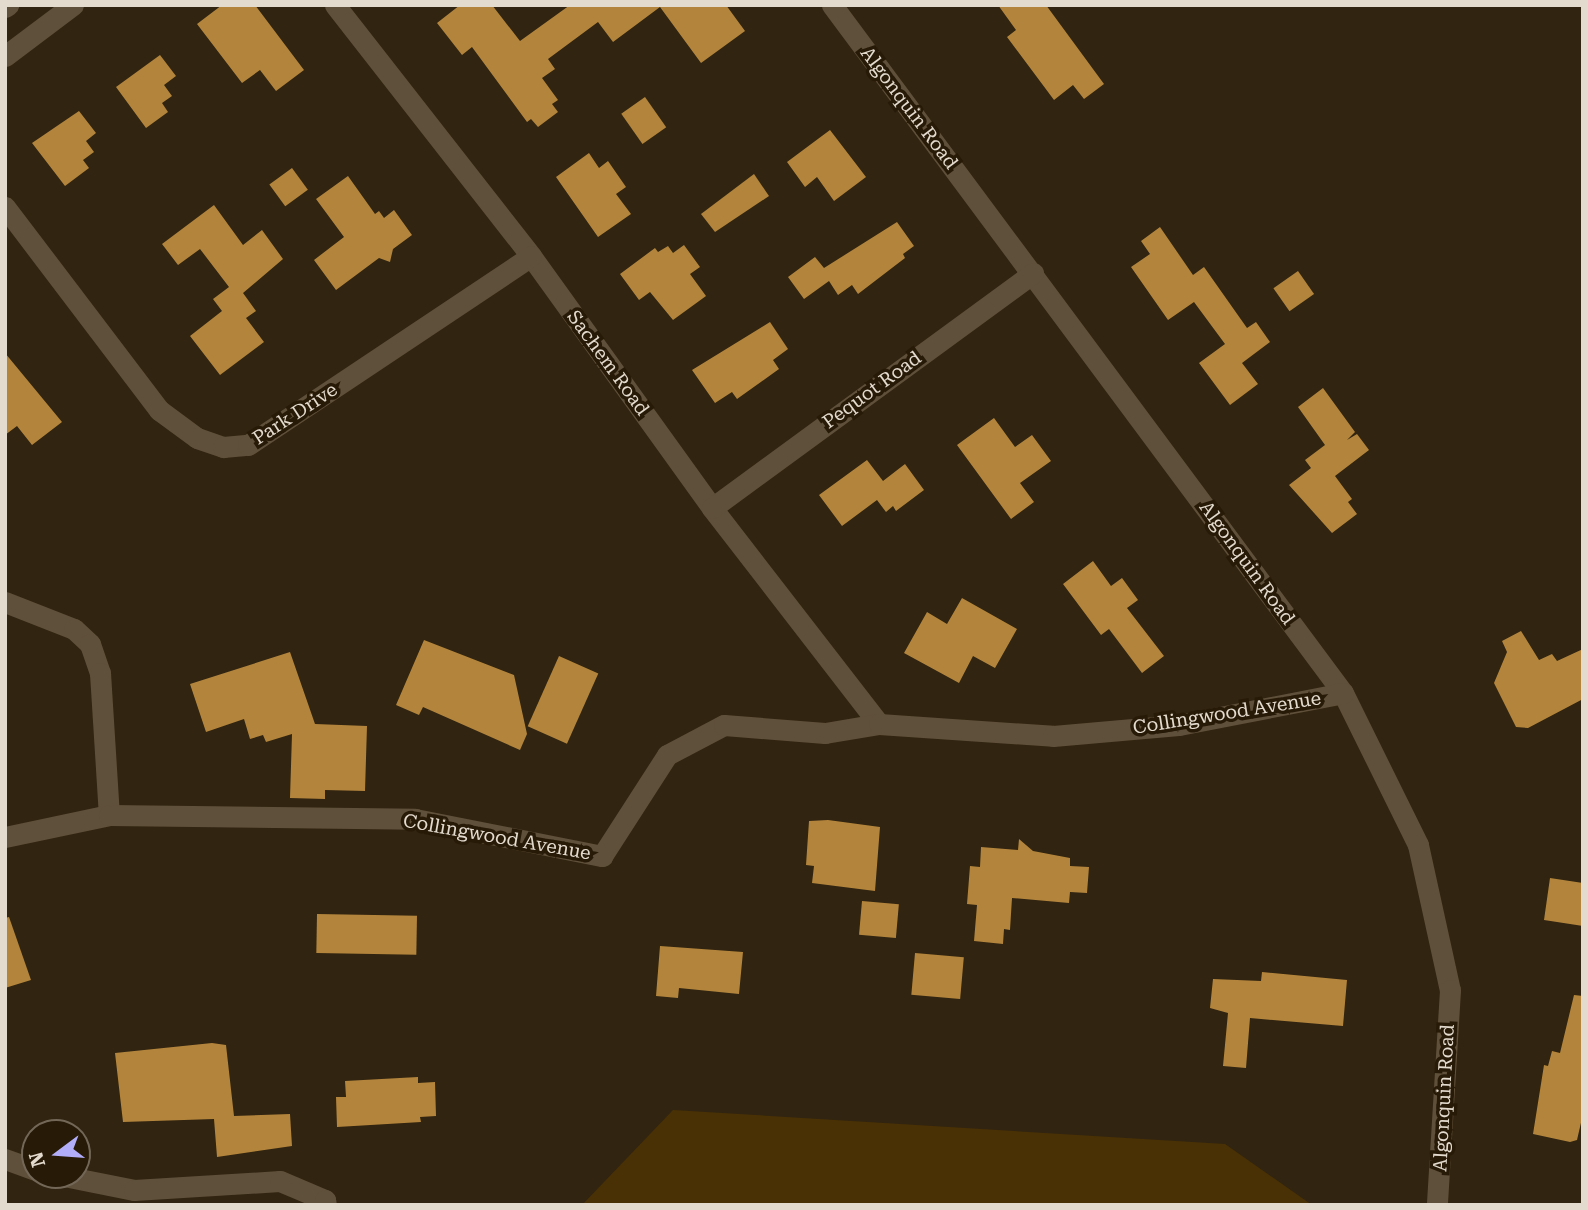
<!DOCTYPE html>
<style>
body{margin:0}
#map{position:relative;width:1588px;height:1210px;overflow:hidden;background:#312410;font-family:"Roboto Serif",serif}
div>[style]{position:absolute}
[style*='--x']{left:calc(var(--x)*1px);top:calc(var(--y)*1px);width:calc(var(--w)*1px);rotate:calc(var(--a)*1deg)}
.green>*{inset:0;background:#493105}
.building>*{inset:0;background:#b3853c;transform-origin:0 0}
.street>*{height:21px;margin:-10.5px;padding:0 10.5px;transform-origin:10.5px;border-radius:10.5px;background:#5f503b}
.secondary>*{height:21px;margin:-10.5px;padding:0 10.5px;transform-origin:10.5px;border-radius:10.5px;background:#5f503b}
span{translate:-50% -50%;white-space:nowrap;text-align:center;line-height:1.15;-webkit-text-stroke:7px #271a07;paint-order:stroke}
.street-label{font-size:19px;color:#e4dbcf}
.frame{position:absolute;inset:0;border:7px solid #e4dbcf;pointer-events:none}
.north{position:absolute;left:21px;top:1119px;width:70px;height:70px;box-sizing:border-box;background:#271a07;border:2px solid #736757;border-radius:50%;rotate:254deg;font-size:19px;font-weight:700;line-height:28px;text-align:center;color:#e4dbcf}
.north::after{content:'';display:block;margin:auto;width:24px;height:32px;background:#b2adf9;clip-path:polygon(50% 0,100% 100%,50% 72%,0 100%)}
</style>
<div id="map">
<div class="green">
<i style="clip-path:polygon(673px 1110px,1225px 1144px,1312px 1205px,582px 1205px)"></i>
</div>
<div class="building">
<i style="clip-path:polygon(222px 5px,255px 5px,304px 70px,276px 91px,260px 70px,242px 83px,197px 24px)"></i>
<i style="clip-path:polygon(460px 5px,492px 5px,520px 41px,570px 5px,726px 5px,745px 31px,701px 63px,660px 7px,613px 42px,598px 22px,548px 59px,555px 69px,542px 78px,558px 100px,552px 104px,558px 112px,538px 127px,531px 119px,527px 122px,472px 47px,462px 55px,437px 23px)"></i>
<i style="clip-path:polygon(998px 5px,1046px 5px,1104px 84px,1084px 99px,1073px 85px,1054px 100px,1007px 37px,1016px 30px)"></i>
<i style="clip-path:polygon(160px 55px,176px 76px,164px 85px,172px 96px,162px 103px,168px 112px,146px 128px,116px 87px)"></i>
<i style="left:645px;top:97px;width:37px;height:29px;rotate:55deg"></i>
<i style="clip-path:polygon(79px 111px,96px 133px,86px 141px,94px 152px,83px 160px,89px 168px,65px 186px,32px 143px)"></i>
<i style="clip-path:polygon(830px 130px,866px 177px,834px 201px,817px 177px,805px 187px,787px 162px)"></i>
<i style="clip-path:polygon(589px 153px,599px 168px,608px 161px,626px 187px,616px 194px,631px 214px,598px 237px,556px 177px)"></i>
<i style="left:292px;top:168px;width:27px;height:28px;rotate:54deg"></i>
<i style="clip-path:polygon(754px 174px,769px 196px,715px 232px,701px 214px)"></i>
<i style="clip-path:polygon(348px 176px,375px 214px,379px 211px,384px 218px,394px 210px,412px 235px,393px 249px,390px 262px,379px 258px,336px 290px,314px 260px,344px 237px,316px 199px)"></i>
<i style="clip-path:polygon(214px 205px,243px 245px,262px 230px,283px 259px,243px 293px,256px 311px,246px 318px,264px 342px,220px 375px,190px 336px,222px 311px,213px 299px,229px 287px,200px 249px,178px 265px,162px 244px)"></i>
<i style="clip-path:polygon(897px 222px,914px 246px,903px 254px,905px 258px,858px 294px,852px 285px,838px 295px,829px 281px,804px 299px,788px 277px,815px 257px,824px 268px)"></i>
<i style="clip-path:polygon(1160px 227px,1193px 275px,1204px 267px,1247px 328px,1256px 322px,1270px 342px,1242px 363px,1258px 384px,1230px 405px,1199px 363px,1225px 344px,1194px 302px,1168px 320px,1131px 267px,1150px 254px,1141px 241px)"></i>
<i style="clip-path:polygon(684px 245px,700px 267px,690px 274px,706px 296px,673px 320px,650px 292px,639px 300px,620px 274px,655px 248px,658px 252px,668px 246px,673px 253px)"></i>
<i style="left:1298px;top:271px;width:28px;height:30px;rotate:55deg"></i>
<i style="clip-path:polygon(770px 322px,788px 349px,773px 360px,779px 369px,737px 399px,732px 392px,715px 403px,692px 370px)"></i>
<i style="clip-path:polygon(5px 353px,62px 422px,32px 445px,17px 426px,5px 435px)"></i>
<i style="clip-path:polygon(1323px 388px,1355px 432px,1347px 440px,1357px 434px,1369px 450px,1335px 476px,1352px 499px,1348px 502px,1357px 514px,1332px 533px,1289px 485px,1311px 468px,1305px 460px,1325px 445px,1298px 407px)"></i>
<i style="clip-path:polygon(994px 418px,1015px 447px,1032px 435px,1051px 461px,1020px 483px,1034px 502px,1011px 519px,957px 445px)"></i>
<i style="clip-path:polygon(867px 460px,883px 481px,905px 464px,924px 490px,896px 511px,893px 506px,886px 512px,877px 500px,842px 526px,819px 495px)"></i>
<i style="clip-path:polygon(1093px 561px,1111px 586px,1122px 578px,1138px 600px,1127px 608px,1164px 656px,1142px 673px,1109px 629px,1101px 635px,1063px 584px)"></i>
<i style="clip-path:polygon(962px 598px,1017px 629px,995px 668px,973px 656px,959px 683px,904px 653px,927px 612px,947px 624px)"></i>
<i style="clip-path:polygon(1521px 631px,1539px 660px,1552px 654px,1557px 661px,1583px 649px,1583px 699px,1528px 728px,1516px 727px,1494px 683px,1507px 652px,1502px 641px)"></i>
<i style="clip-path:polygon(424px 640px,514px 675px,527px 734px,520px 750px,423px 707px,419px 715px,396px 705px)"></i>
<i style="clip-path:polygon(290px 652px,315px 724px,367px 726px,365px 791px,325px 790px,325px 799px,290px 798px,292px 734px,266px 742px,263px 735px,250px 739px,244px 719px,206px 732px,190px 684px)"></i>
<i style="left:559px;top:656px;width:43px;height:77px;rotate:24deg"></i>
<i style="clip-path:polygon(828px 820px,880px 827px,875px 891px,812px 883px,814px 866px,806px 865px,809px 821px)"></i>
<i style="clip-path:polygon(1019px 839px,1033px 851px,1070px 858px,1070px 866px,1089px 867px,1087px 893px,1070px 892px,1069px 903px,1012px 898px,1010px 930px,1004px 929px,1003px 944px,974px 941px,977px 905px,967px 904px,970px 866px,980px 867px,981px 847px,1018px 850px)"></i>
<i style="clip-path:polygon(1550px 878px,1583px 883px,1583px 926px,1544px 920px)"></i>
<i style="left:862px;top:901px;width:37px;height:34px;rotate:5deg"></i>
<i style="left:317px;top:914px;width:100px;height:39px;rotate:1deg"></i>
<i style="clip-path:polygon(9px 917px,31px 980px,5px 988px,5px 918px)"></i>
<i style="clip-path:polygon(660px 946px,743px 952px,739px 994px,679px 988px,678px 998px,656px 996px)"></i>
<i style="left:915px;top:953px;width:49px;height:42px;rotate:5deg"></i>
<i style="clip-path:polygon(1262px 972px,1347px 980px,1343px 1026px,1250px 1018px,1246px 1068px,1223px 1066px,1228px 1013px,1210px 1008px,1213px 979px,1261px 981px)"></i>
<i style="clip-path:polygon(1574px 995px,1583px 996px,1583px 1114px,1577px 1140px,1570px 1142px,1533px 1134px,1544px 1065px,1548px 1066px,1552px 1051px,1560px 1053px)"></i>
<i style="clip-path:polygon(212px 1043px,226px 1045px,234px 1116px,290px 1114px,292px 1146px,217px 1157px,214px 1119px,123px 1122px,115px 1053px)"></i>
<i style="clip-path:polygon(418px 1077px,418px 1083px,435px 1082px,436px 1116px,420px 1117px,421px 1122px,337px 1127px,336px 1097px,346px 1097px,345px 1081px)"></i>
</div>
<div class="street">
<i style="--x:335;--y:5;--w:318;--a:52"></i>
<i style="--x:531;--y:256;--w:310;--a:54.3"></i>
<i style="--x:712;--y:508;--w:273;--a:52.3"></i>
<i style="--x:832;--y:5;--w:857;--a:53.4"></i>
<i style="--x:1343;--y:693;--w:169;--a:63.7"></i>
<i style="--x:1418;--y:845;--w:148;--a:77.6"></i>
<i style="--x:1450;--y:990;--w:215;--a:93.5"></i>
<i style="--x:5;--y:207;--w:255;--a:52.8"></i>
<i style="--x:159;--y:410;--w:47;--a:36.4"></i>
<i style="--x:197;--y:438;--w:28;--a:19"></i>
<i style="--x:223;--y:447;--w:25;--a:-5"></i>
<i style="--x:248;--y:445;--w:340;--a:-33.7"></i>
<i style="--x:712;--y:508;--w:398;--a:-36.2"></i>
<i style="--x:5;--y:602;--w:74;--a:21.4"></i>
<i style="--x:74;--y:629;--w:22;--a:43"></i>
<i style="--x:90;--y:644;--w:31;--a:71"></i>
<i style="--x:100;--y:673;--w:142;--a:86.4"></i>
<i style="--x:5;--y:837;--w:106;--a:-11.9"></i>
<i style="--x:109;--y:815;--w:306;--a:0.7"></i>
<i style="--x:415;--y:819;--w:191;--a:11.2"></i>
<i style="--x:602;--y:856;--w:120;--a:-57.2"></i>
<i style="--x:667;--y:755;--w:64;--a:-27.8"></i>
<i style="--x:724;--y:725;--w:101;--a:4.5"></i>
<i style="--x:825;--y:733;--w:55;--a:-9.5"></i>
<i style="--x:879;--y:724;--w:174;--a:3.9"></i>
<i style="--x:1053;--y:736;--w:126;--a:-5"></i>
<i style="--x:1179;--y:725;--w:167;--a:-11"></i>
<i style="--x:5;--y:1159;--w:32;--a:20"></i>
<i style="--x:59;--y:1175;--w:76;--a:11.3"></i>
<i style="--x:134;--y:1190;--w:146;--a:-3.5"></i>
<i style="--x:280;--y:1181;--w:49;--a:22.9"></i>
<i style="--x:325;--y:1200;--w:5;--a:79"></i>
</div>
<div class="secondary">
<i style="--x:5;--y:7;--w:4;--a:-34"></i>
<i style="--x:5;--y:56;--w:85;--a:-36.9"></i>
</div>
<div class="street-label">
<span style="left:909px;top:108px;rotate:53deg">Algonquin Road</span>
<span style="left:608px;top:363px;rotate:54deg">Sachem Road</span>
<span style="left:872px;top:390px;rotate:-36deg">Pequot Road</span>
<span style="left:295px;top:414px;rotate:-33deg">Park Drive</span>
<span style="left:1247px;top:563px;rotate:54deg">Algonquin Road</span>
<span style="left:1227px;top:713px;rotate:-9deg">Collingwood Avenue</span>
<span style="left:497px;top:837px;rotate:10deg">Collingwood Avenue</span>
<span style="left:1444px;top:1098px;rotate:-87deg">Algonquin Road</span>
</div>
<div class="frame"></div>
<div class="north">N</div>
</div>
